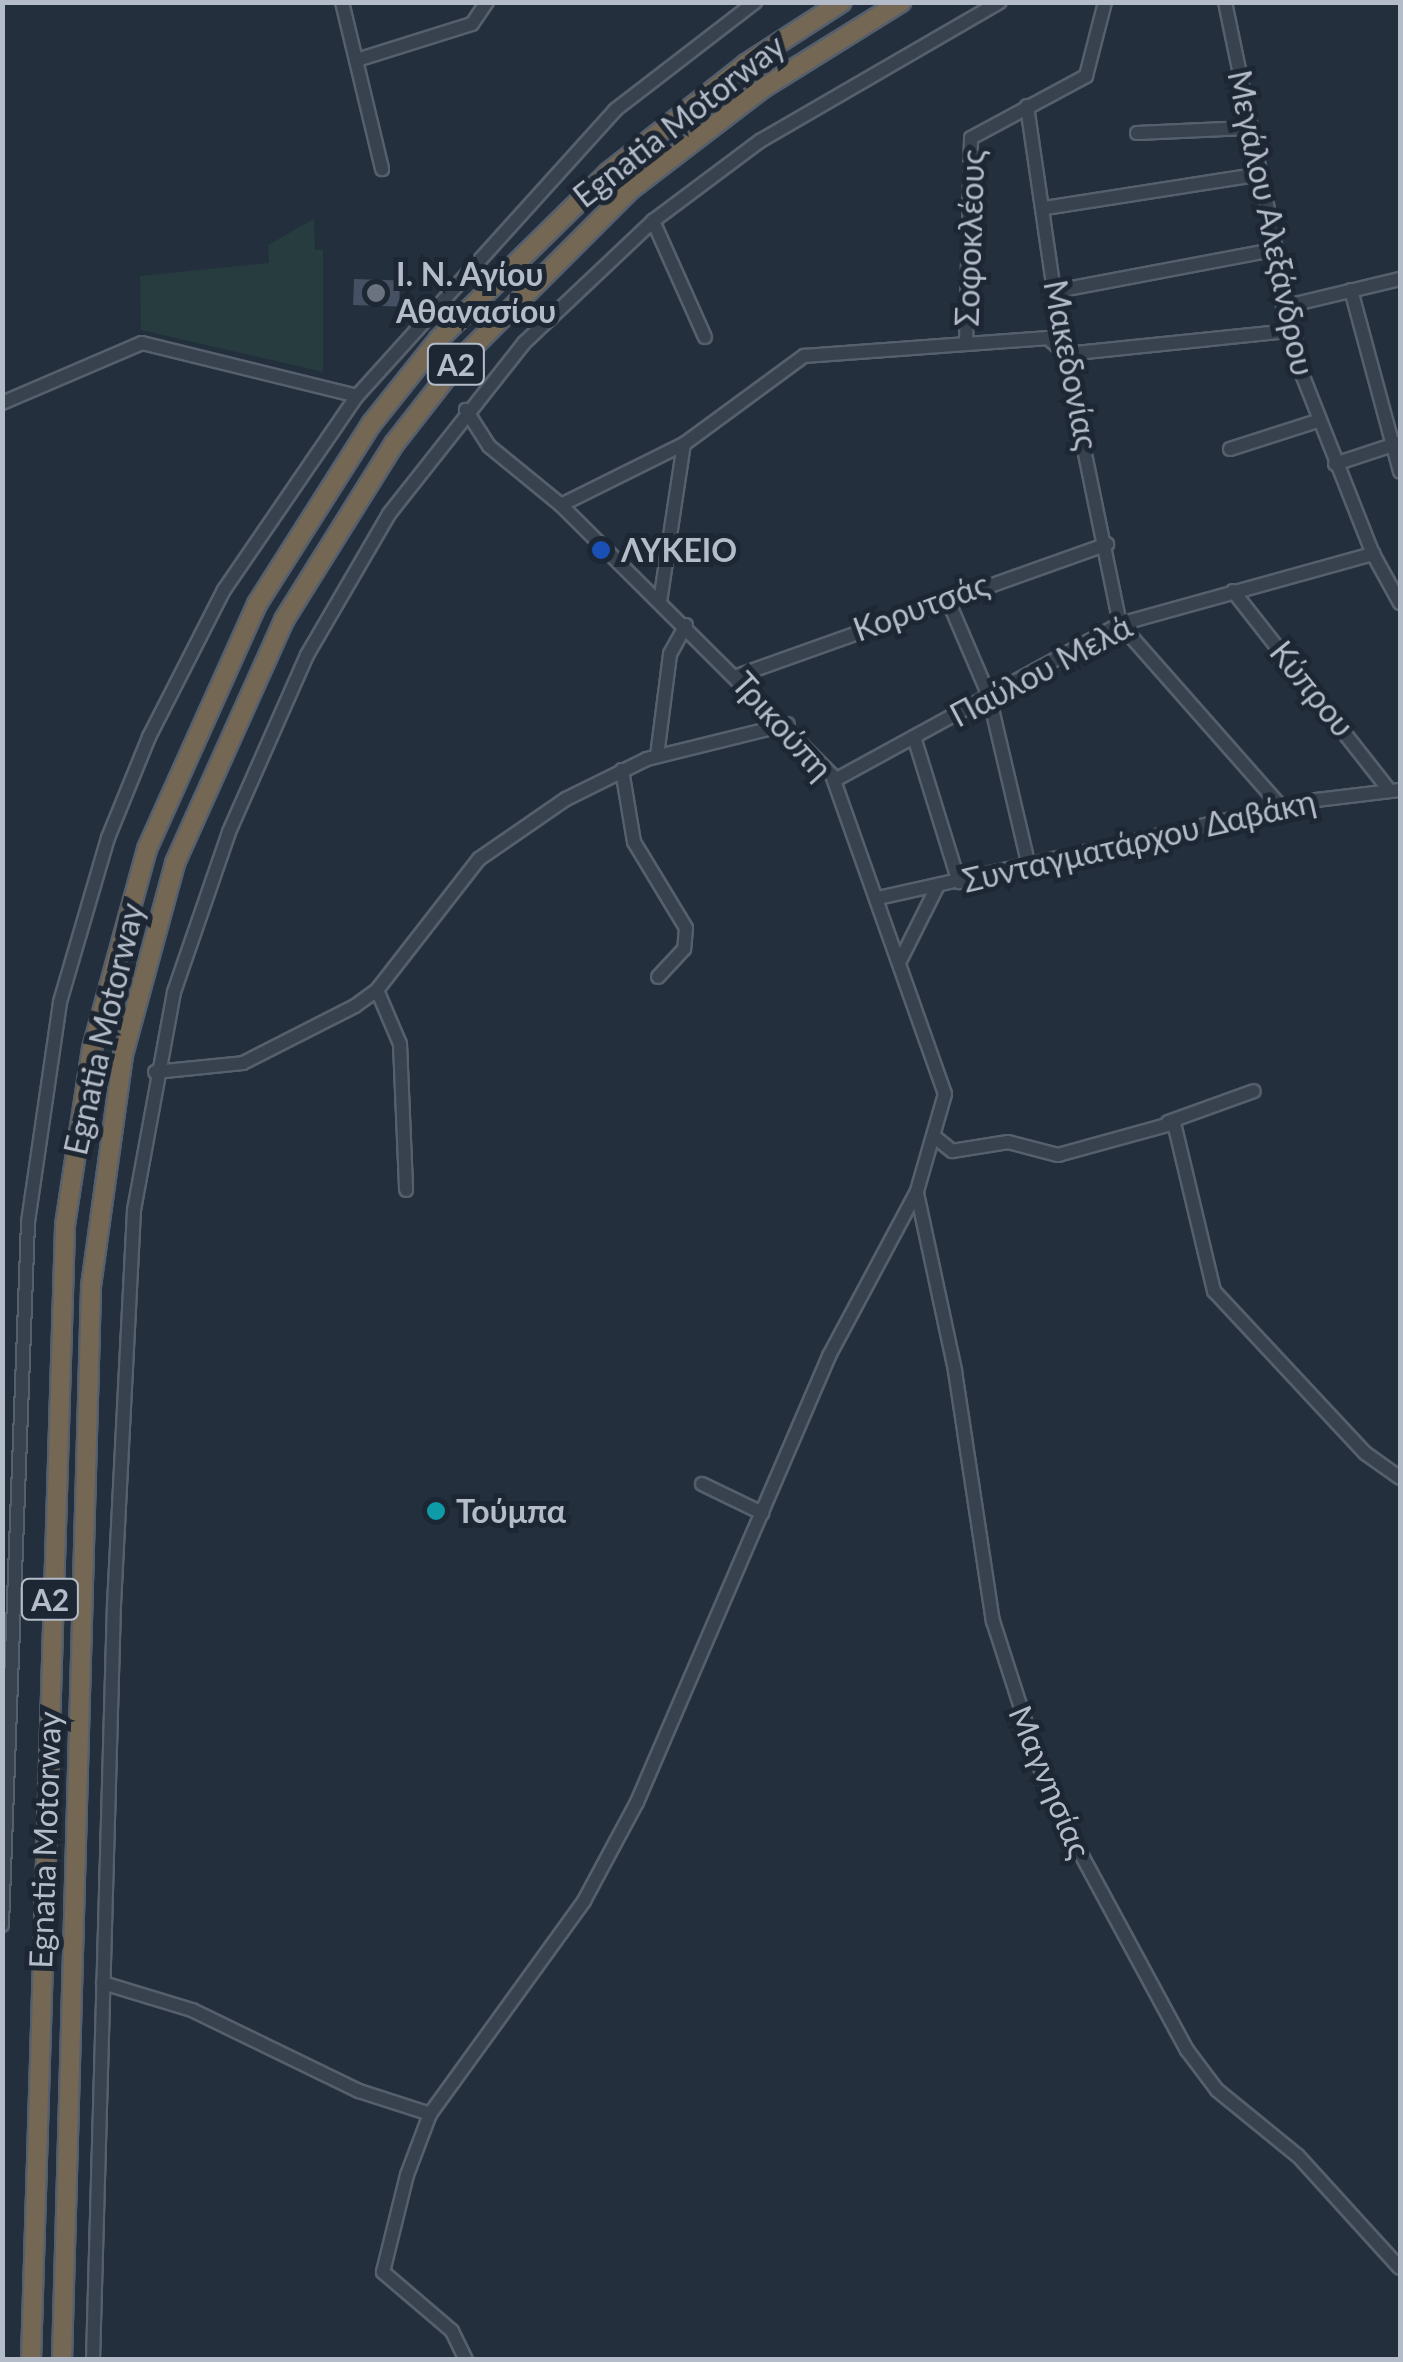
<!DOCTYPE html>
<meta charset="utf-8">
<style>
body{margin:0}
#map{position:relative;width:1403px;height:2362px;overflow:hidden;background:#242f3e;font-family:Lato,sans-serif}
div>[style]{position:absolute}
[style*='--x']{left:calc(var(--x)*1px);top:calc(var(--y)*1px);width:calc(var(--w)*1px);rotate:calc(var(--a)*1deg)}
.green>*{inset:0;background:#263c3f}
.building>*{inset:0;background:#455162;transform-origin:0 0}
.roads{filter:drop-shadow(2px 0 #565f6c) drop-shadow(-2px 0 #565f6c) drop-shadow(0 2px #565f6c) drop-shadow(0 -2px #565f6c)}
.minor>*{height:12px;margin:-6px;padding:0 6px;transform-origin:6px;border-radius:6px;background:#38414e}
.highway>*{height:18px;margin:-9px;padding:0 9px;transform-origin:9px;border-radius:9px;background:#746855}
.dots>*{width:28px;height:28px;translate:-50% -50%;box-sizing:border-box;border:5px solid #1d2633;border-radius:50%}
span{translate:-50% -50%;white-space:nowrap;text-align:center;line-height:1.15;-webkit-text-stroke:10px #1d2633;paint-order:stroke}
.shield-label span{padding:2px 8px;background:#1d2633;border:2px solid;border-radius:8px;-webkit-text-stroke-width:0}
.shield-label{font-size:30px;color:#b4bcc9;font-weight:700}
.street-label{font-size:32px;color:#b4bcc9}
.poi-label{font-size:32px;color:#b4bcc9;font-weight:700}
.left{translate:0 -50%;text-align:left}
.frame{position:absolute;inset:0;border:5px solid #b4bcc9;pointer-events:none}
</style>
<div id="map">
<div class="green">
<i style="clip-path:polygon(314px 219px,315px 250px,323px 250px,323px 372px,141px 330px,140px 276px,269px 263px,268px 245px)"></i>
</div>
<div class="building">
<i style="left:354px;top:279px;width:46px;height:26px;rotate:2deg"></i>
</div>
<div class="roads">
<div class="minor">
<i style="--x:342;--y:2;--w:172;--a:76.5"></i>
<i style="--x:1225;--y:2;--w:380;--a:78.3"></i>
<i style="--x:1302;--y:374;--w:193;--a:68.5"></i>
<i style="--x:1373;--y:554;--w:56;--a:61.1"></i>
<i style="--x:360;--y:59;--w:117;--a:-17.4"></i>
<i style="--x:472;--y:24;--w:27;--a:-56"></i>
<i style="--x:1027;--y:106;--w:228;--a:81.7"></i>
<i style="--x:1060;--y:332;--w:298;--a:78.4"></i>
<i style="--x:1120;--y:624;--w:245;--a:48.6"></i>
<i style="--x:1137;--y:133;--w:110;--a:-2.6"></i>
<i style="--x:1045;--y:208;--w:213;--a:-8.9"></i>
<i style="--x:653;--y:221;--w:127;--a:65.9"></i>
<i style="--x:1351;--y:290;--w:188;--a:74.9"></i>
<i style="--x:1056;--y:291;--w:220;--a:-10.7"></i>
<i style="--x:1283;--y:307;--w:120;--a:-13.5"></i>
<i style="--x:966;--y:343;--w:205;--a:-88.6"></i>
<i style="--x:971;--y:138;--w:131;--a:-28.3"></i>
<i style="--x:1086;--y:76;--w:76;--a:-75.6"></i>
<i style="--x:2;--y:403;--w:152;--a:-23.2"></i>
<i style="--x:142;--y:343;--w:221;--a:13.8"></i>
<i style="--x:1230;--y:449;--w:91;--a:-17.8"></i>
<i style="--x:1335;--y:464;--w:67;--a:-18.2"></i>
<i style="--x:561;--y:505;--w:137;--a:-26.4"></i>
<i style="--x:684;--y:444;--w:149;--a:-36.3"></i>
<i style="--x:804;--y:356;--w:245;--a:-4.2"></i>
<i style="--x:1048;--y:338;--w:24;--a:42"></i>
<i style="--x:1066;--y:354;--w:225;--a:-5.9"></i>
<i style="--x:1233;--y:591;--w:251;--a:51.9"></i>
<i style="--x:947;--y:598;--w:107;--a:66.8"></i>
<i style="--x:989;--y:696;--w:175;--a:76.8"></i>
<i style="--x:660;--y:602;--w:160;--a:-81.4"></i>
<i style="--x:737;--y:676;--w:393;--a:-19.6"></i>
<i style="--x:914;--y:737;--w:152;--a:72.8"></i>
<i style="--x:657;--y:756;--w:103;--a:-82.7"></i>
<i style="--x:670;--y:654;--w:33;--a:-61"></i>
<i style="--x:622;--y:770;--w:73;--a:80.5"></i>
<i style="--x:634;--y:842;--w:100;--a:58.8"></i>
<i style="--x:686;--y:928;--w:21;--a:95"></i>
<i style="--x:684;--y:949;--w:38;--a:133"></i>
<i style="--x:835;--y:780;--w:325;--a:-28.7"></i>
<i style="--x:1120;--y:624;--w:263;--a:-15.5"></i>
<i style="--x:878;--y:898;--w:449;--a:-12.6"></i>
<i style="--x:1316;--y:800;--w:85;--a:-6.8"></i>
<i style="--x:901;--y:959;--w:80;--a:-63.4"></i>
<i style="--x:377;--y:990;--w:59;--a:66.9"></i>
<i style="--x:400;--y:1044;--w:146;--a:87.6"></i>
<i style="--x:155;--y:1072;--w:88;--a:-5.8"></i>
<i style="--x:243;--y:1063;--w:126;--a:-27"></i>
<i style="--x:355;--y:1006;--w:27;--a:-36"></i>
<i style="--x:377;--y:990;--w:166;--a:-52.1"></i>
<i style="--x:479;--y:859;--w:106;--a:-34.6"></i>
<i style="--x:566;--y:799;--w:90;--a:-26.3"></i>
<i style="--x:647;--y:759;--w:145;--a:-13.9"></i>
<i style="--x:1168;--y:1122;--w:91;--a:-19.8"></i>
<i style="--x:936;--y:1138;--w:21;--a:39"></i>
<i style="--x:952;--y:1151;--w:57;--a:-9.1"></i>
<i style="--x:1008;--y:1142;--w:52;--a:14.6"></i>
<i style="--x:1058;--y:1155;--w:120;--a:-15.4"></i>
<i style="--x:1174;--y:1123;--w:173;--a:76.6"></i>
<i style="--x:1214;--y:1291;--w:221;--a:47"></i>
<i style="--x:1365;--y:1453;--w:43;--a:35.5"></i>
<i style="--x:917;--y:1193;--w:182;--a:77.9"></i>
<i style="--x:955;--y:1371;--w:253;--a:81.4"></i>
<i style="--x:993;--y:1621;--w:183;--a:72.2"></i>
<i style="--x:1049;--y:1795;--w:290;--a:61.6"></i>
<i style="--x:1187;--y:2050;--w:50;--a:53.1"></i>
<i style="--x:1217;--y:2090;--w:104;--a:39.2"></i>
<i style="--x:1298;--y:2156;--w:151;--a:47.7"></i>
<i style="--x:702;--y:1484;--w:67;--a:25.8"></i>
<i style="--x:2;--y:1925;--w:703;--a:-87.88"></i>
<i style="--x:28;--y:1222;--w:222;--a:-81.7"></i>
<i style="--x:60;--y:1002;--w:171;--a:-73.7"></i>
<i style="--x:108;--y:838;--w:109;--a:-67.9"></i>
<i style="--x:149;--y:737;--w:165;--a:-63"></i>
<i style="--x:224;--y:590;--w:235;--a:-55.6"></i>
<i style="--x:357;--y:396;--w:385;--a:-47.9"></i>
<i style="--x:615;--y:110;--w:177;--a:-37.6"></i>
<i style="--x:103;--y:1983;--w:93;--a:16.9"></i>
<i style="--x:192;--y:2010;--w:186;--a:25.9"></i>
<i style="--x:359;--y:2091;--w:75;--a:17.9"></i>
<i style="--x:93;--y:2360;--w:755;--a:-88.41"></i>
<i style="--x:114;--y:1605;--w:396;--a:-87.1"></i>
<i style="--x:134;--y:1210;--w:222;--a:-79.6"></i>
<i style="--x:174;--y:992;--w:169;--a:-71"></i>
<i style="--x:229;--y:832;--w:193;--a:-66.2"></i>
<i style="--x:307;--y:655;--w:163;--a:-59.8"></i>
<i style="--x:389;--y:514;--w:218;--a:-51.7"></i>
<i style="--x:524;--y:343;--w:178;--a:-43.4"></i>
<i style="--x:653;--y:221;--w:134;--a:-36.8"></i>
<i style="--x:760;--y:141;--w:277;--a:-30.1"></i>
<i style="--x:466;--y:2360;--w:32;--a:-116"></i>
<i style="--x:452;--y:2331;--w:91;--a:-139.5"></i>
<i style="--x:383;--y:2272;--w:100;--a:-76.1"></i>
<i style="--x:407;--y:2175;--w:65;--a:-69.3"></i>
<i style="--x:430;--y:2114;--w:263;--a:-54.1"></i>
<i style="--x:584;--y:1901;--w:112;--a:-61.8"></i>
<i style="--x:637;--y:1802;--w:486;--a:-66.7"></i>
<i style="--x:829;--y:1356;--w:187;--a:-61.9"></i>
<i style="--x:917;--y:1191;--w:101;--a:-73.9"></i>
<i style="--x:945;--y:1094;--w:338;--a:-109.5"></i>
<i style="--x:832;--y:775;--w:383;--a:-135.1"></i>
<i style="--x:561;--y:505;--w:93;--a:-140.7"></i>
<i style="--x:489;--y:446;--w:43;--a:-122.6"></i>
</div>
<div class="highway">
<i style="--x:31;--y:2360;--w:1136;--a:-88.28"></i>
<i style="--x:65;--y:1225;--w:178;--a:-81.3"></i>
<i style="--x:92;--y:1049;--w:207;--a:-74.6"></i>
<i style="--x:147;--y:849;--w:269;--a:-65.8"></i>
<i style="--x:257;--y:604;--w:214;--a:-57.6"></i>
<i style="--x:372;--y:423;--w:107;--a:-51.4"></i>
<i style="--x:439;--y:339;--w:238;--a:-44.5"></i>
<i style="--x:609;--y:172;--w:174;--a:-38.2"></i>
<i style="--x:746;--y:64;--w:114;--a:-32.9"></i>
<i style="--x:62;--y:2360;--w:1074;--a:-88.45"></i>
<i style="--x:91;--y:1286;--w:233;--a:-82.1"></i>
<i style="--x:123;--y:1055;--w:199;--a:-74.8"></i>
<i style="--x:175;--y:863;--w:266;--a:-65.8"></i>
<i style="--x:284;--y:620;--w:208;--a:-58"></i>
<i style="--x:394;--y:444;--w:104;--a:-52"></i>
<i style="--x:458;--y:362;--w:243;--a:-45"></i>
<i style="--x:630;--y:190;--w:168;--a:-37.5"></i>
<i style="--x:763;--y:88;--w:163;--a:-31.9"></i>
</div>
</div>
<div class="dots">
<i style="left:376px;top:293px;background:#6b7280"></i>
<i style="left:601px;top:550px;background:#1a4fb4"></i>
<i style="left:436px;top:1511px;background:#0f9aa8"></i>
</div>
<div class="shield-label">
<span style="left:456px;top:364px">Α2</span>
<span style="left:50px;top:1599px">Α2</span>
</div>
<div class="street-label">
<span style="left:679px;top:121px;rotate:-38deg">Egnatia Motorway</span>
<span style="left:1271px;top:223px;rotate:78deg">Μεγάλου Αλεξάνδρου</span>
<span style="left:970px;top:238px;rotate:-88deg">Σοφοκλέους</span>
<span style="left:1071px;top:365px;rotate:79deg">Μακεδονίας</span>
<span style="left:921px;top:607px;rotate:-20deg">Κορυτσάς</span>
<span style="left:1041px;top:671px;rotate:-28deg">Παύλου Μελά</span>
<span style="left:1312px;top:689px;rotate:51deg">Κύπρου</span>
<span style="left:782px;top:726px;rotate:48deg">Τρικούπη</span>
<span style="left:1139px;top:841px;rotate:-13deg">Συνταγματάρχου Δαβάκη</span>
<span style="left:104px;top:1029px;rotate:-77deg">Egnatia Motorway</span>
<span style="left:1050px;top:1782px;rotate:67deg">Μαγνησίας</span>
<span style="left:45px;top:1840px;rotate:-88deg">Egnatia Motorway</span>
</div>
<div class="poi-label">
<span class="left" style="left:396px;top:293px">Ι. Ν. Αγίου<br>Αθανασίου</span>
<span class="left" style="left:621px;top:550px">ΛΥΚΕΙΟ</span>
<span class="left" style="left:456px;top:1511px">Τούμπα</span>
</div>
<div class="frame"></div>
</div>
